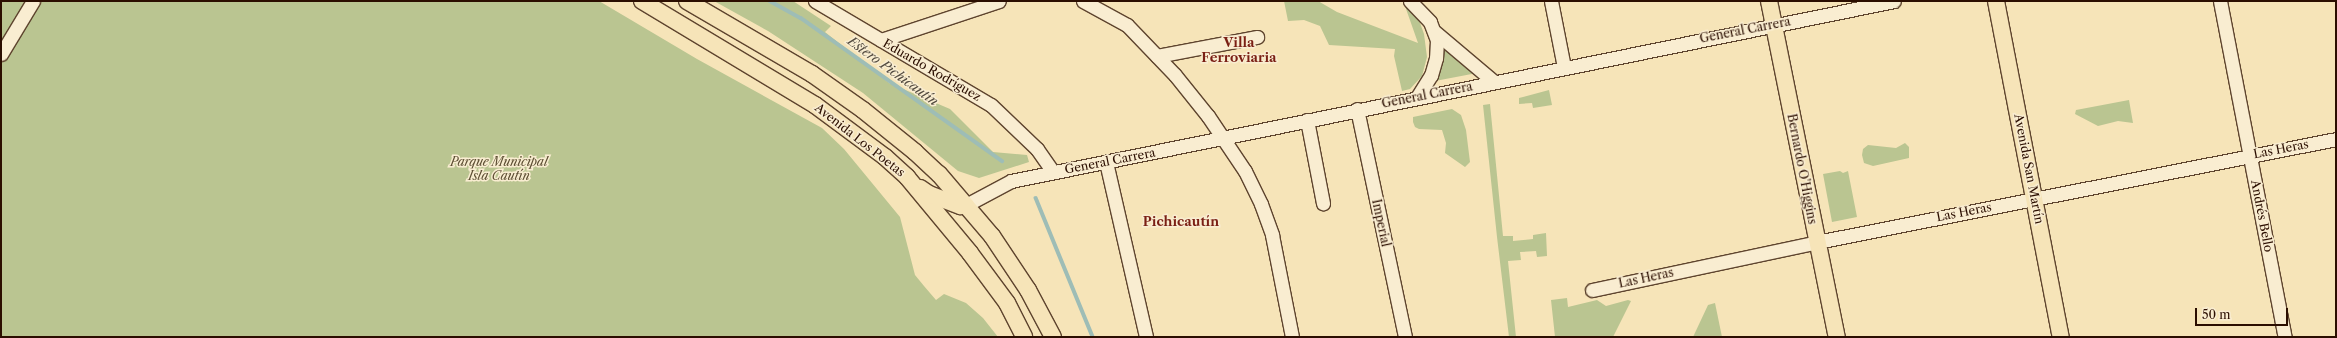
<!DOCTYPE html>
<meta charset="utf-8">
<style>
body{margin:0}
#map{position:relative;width:2337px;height:338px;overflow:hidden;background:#f6e4b8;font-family:"Libre Caslon Text",serif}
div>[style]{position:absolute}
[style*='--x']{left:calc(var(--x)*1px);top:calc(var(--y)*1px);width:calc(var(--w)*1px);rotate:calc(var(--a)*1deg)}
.green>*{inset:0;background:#bac591}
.stream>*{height:3.5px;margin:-1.75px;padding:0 1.75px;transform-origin:1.75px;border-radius:1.75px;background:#9ebdb6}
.roads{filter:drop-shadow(1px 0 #5e442e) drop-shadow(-1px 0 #5e442e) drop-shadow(0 1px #5e442e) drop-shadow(0 -1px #5e442e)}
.minor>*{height:13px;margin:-6.5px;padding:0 6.5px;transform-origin:6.5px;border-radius:6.5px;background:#f9edd1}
.major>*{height:16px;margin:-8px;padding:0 8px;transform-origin:8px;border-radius:8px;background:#f6e4b8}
span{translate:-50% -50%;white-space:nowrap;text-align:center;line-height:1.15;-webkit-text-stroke:3px #f9edd1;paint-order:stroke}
.street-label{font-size:12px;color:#2b0e00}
.park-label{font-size:12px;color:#5d4e33;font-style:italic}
.neighbourhood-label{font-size:13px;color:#7a1f14;font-weight:700}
.water-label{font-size:13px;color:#534b40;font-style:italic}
.frame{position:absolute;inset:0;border:2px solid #2b0e00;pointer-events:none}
.scale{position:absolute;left:2195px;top:308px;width:93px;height:18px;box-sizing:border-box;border:2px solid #2b0e00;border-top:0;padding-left:5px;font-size:12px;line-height:14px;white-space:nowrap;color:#2b0e00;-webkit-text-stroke:3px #f9edd1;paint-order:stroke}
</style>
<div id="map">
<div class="green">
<i style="clip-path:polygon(1px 1px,599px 1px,697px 59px,822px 128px,844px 149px,900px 217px,915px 275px,924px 286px,936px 300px,944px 294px,966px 303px,983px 318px,998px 337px,1px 337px)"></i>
<i style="clip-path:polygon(714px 1px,793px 1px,831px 26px,825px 32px,889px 83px,950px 109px,993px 152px,1027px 155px,1029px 162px,979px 178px,958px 171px,863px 93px,768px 31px)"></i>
<i style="clip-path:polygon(1284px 1px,1318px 1px,1337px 12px,1418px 43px,1405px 6px,1419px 20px,1424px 34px,1427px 57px,1422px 76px,1410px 89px,1402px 91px,1394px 56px,1395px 49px,1329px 45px,1320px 26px,1304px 20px,1288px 21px)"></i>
<i style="clip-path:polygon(1443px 42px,1477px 73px,1435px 81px,1443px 55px)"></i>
<i style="clip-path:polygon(1549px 90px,1552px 105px,1533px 108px,1532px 103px,1519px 104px,1519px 98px)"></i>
<i style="clip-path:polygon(2129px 100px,2133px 123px,2118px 121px,2098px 126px,2075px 114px,2076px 110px)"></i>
<i style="clip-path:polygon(1490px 104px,1503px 236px,1513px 236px,1513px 241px,1533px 239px,1533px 235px,1546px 233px,1547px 256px,1537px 257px,1536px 251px,1520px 252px,1521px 260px,1508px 261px,1516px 337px,1509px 337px,1497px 237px,1483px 105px)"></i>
<i style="clip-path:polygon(1452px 109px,1461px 115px,1466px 130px,1470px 162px,1465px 167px,1445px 153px,1446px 143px,1442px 130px,1419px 129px,1415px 127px,1413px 122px,1413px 117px)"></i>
<i style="clip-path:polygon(1905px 143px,1909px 147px,1909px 158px,1873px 166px,1864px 163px,1862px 155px,1863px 149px,1868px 145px,1896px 148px)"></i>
<i style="clip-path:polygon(1840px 171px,1843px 173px,1848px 171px,1857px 217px,1832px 222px,1823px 174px)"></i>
<i style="clip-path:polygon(1567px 298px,1568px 307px,1597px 300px,1606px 306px,1628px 300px,1631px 301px,1613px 337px,1555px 337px,1551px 300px)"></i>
<i style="clip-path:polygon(1715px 303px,1722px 337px,1693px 337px,1708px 305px)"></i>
</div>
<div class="stream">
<i style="--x:770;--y:1;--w:35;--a:29"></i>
<i style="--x:801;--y:18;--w:247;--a:35.4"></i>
<i style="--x:1036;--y:198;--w:150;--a:67.7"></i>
</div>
<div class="roads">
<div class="minor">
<i style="--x:815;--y:1;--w:204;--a:30.6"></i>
<i style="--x:991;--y:105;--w:64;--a:43.7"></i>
<i style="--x:1037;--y:149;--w:28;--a:55"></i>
<i style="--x:1083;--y:1;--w:50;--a:28.6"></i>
<i style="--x:1127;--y:25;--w:69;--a:46.2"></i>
<i style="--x:1175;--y:75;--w:53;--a:51.2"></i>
<i style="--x:1208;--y:116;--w:66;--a:56.1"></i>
<i style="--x:1245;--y:171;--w:37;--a:64"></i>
<i style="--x:1261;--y:204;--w:33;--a:70"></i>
<i style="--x:1272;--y:235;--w:104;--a:78.9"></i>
<i style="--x:1410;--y:1;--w:29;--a:46"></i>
<i style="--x:1430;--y:22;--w:19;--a:69"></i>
<i style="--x:1437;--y:40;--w:18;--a:93"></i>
<i style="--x:1436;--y:58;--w:18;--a:106"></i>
<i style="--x:1431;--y:75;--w:26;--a:122"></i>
<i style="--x:1551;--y:1;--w:67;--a:78.9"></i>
<i style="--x:2220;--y:1;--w:342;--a:79.1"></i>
<i style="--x:1435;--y:32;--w:76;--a:40.2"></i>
<i style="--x:881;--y:40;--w:124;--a:-18.3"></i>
<i style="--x:1;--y:54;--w:62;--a:-58.9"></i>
<i style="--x:1157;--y:56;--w:102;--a:-10.8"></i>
<i style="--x:1357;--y:109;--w:233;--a:78.1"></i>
<i style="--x:1307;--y:120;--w:85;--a:79.1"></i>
<i style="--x:1106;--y:162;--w:180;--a:77.1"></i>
<i style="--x:966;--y:205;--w:51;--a:-28.1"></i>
<i style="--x:1011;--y:181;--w:901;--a:-11.52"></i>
<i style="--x:1592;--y:290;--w:230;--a:-12"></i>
<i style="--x:1817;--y:242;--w:529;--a:-11.22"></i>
</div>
<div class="major">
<i style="--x:642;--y:1;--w:202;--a:31"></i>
<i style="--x:815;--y:105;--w:87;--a:36.6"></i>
<i style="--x:885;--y:157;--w:30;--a:42"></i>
<i style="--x:907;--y:177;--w:99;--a:50.3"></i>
<i style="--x:970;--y:253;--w:62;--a:53.5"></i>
<i style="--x:1007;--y:303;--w:38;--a:63"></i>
<i style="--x:687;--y:1;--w:145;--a:30.3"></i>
<i style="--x:812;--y:74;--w:62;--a:35.2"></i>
<i style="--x:863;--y:110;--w:67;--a:38.9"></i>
<i style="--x:915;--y:152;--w:33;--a:43"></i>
<i style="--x:939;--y:174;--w:82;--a:49.5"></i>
<i style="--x:992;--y:236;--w:65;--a:56.3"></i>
<i style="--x:1028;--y:290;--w:53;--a:62"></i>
<i style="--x:1769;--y:1;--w:343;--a:78.6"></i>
<i style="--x:1996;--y:1;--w:342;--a:79.1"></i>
<i style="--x:920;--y:188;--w:11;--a:34"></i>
<i style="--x:929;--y:194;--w:34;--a:21"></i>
<i style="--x:961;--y:206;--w:5;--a:-11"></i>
</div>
</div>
<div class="street-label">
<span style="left:1745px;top:30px;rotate:-11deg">General Carrera</span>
<span style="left:932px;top:70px;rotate:30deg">Eduardo Rodríguez</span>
<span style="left:1427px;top:95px;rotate:-11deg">General Carrera</span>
<span style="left:860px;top:140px;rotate:38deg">Avenida Los Poetas</span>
<span style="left:2281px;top:149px;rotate:-11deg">Las Heras</span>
<span style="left:1110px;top:161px;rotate:-11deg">General Carrera</span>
<span style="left:1802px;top:169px;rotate:79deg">Bernardo O'Higgins</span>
<span style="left:2029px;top:169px;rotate:79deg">Avenida San Martín</span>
<span style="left:1964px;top:212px;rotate:-11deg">Las Heras</span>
<span style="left:2262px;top:216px;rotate:79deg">Andrés Bello</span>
<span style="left:1381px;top:223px;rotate:78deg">Imperial</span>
<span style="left:1646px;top:278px;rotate:-12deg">Las Heras</span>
</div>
<div class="park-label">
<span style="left:499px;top:169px">Parque Municipal<br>Isla Cautín</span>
</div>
<div class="neighbourhood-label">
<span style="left:1239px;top:50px">Villa<br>Ferroviaria</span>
<span style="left:1181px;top:221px">Pichicautín</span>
</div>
<div class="water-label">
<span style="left:893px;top:71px;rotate:36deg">Estero Pichicautín</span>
</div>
<div class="frame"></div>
<div class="scale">50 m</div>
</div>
